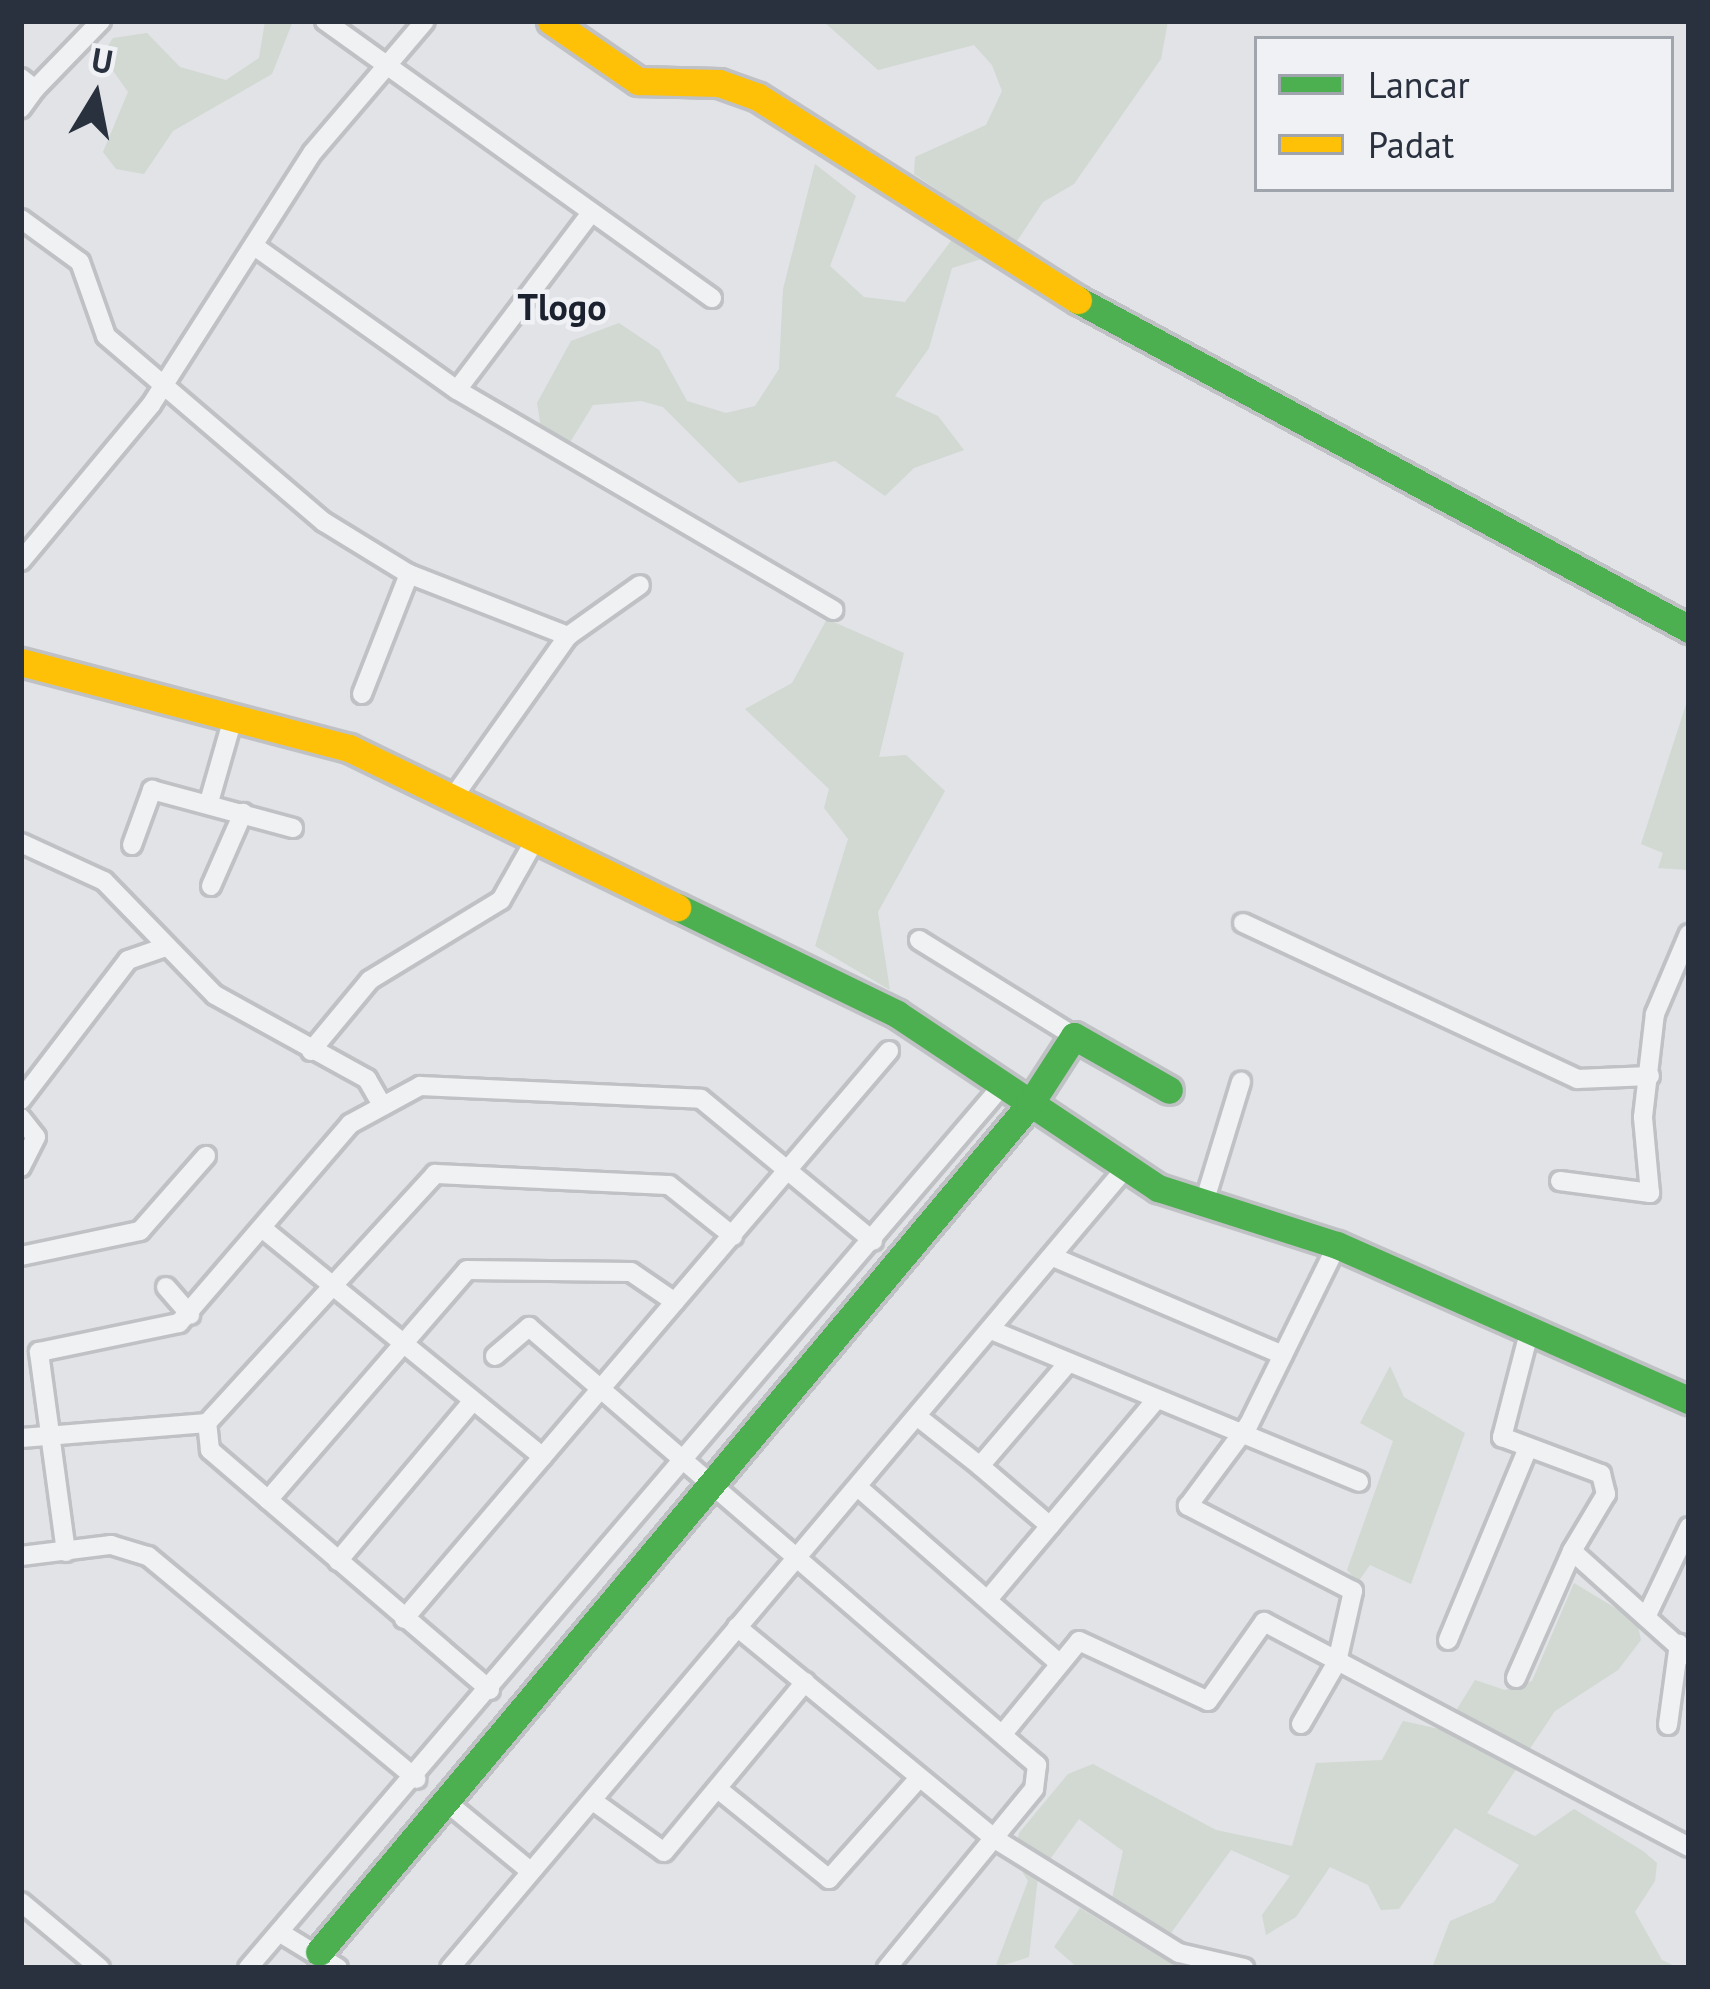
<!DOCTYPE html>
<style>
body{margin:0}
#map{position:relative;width:1710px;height:1989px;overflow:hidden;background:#e1e3e6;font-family:"PT Sans",sans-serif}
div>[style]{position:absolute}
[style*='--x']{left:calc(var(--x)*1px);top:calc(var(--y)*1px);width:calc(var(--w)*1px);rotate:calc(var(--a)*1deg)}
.green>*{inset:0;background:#d1d9d2}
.roads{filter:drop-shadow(3px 0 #bfc1c4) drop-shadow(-3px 0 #bfc1c4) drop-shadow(0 3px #bfc1c4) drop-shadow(0 -3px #bfc1c4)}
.street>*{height:18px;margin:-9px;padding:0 9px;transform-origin:9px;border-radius:9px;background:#f0f1f3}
.fast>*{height:27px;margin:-13.5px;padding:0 13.5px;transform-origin:13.5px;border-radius:13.5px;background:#4caf50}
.slow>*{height:27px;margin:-13.5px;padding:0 13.5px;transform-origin:13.5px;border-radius:13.5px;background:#ffc107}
span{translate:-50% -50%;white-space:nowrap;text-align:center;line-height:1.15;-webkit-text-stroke:9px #eff1f5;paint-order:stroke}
.quarter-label{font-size:36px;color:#1b212f;font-weight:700}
.frame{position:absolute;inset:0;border:24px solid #29303e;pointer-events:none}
.legend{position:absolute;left:1254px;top:36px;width:420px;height:156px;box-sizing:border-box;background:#eff1f5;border:3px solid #a0a4ac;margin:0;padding:15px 21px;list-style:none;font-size:36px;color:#29303e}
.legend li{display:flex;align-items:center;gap:24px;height:60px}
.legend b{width:60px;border:3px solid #a0a4ac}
.north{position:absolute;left:36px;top:36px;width:120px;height:120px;-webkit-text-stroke:9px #eff1f5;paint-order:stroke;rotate:10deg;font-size:33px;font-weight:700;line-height:48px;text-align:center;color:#29303e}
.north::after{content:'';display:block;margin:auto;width:42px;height:54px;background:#29303e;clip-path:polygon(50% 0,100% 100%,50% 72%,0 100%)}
</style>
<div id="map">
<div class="green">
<i style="clip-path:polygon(265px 21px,293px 21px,272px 74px,173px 131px,144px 174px,116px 169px,103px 152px,128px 92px,102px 55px,113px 38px,147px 33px,180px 67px,226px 80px,259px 58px)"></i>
<i style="clip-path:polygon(823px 21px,1168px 21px,1161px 59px,1074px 184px,1043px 202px,1011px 250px,952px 268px,929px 348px,895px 396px,938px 416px,964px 450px,914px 468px,885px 496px,835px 461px,739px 483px,663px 407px,641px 401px,593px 405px,569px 444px,541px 428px,537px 403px,571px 341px,619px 323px,659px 350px,687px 401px,726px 413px,755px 406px,779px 369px,783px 289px,815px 164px,856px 196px,830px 266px,864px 297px,905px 302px,972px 213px,914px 174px,915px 157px,986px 125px,1002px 91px,992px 65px,974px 45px,878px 70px)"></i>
<i style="clip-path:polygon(827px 619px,904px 653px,879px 757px,906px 755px,945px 791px,878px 912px,890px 990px,815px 946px,848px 839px,824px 808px,829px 789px,745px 709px,792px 683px)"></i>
<i style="clip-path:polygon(1689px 695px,1689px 870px,1658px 868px,1663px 853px,1641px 844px)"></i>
<i style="clip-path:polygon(1390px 1366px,1404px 1397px,1465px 1433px,1411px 1584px,1370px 1565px,1358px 1582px,1347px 1570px,1393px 1441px,1360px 1423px)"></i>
<i style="clip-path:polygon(1574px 1583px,1637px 1621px,1641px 1640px,1618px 1670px,1555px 1711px,1487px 1813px,1535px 1836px,1574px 1809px,1643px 1851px,1657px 1863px,1655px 1881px,1635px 1912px,1662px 1960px,1679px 1968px,1432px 1968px,1450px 1921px,1494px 1902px,1519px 1865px,1455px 1828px,1399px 1909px,1381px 1910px,1368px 1885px,1330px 1867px,1296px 1917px,1266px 1935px,1262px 1915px,1290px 1876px,1231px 1850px,1171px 1933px,1112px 1898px,1123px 1851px,1079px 1819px,1038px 1876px,1029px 1957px,995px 1968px,1028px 1881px,1013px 1857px,1019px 1833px,1068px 1774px,1093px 1764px,1216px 1830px,1292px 1846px,1316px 1763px,1382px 1760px,1403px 1721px,1444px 1730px,1475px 1680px,1505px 1690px,1532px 1681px)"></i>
<i style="clip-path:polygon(1080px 1908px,1172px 1964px,1176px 1968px,1078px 1968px,1054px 1947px)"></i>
</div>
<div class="roads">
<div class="street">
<i style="--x:325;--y:21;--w:476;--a:35.6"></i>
<i style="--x:21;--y:78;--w:18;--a:38"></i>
<i style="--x:35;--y:89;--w:24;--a:126"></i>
<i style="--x:35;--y:89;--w:95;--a:-45.9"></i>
<i style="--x:21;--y:219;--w:73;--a:36.1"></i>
<i style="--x:80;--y:262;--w:78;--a:70.6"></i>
<i style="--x:106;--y:336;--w:287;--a:40.5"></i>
<i style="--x:324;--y:522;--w:100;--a:31.5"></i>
<i style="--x:409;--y:574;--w:171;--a:21.3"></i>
<i style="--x:257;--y:248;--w:245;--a:35.4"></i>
<i style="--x:457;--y:390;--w:436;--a:30.3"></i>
<i style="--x:457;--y:390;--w:221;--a:-52.9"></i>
<i style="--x:21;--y:561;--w:203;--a:-50.2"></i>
<i style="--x:151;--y:405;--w:300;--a:-57.4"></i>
<i style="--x:313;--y:152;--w:172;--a:-49.5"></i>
<i style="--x:362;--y:694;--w:129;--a:-68.6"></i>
<i style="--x:452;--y:799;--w:200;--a:-54.6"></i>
<i style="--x:568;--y:636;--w:88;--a:-35.3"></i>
<i style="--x:209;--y:802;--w:91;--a:-74"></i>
<i style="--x:21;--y:843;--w:91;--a:24.6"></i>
<i style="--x:104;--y:881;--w:159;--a:45.8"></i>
<i style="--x:215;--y:995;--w:174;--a:28.9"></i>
<i style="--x:367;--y:1079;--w:30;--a:60"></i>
<i style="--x:132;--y:845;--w:59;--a:-70"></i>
<i style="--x:152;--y:790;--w:146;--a:15.1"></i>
<i style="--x:211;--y:886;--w:80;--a:-66.3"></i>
<i style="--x:1243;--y:923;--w:369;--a:25"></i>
<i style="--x:1577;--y:1079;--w:73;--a:-2.4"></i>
<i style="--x:919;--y:940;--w:182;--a:31.8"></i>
<i style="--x:311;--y:1051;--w:92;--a:-50.3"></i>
<i style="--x:370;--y:980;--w:153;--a:-31.4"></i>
<i style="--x:501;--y:900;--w:69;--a:-60.5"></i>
<i style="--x:21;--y:1100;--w:176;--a:-52.6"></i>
<i style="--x:128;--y:960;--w:39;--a:-19"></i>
<i style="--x:21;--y:1118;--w:24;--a:52"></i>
<i style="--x:36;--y:1137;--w:34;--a:117"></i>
<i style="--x:1560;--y:1181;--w:91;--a:7.6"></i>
<i style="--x:1650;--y:1193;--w:76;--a:-95.3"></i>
<i style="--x:1643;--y:1117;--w:104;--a:-83.4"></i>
<i style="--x:1655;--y:1014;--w:87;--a:-67"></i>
<i style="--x:1204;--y:1203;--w:127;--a:-73"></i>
<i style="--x:262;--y:1228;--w:362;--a:39.2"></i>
<i style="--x:21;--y:1256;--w:122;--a:-11.9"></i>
<i style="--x:140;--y:1231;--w:100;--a:-48.7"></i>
<i style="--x:1053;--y:1257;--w:250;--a:23.1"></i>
<i style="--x:166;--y:1287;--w:37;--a:49"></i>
<i style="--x:1530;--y:1329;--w:112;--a:104.5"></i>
<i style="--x:1502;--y:1437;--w:106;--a:20.5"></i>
<i style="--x:1601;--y:1474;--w:21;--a:76"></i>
<i style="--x:1606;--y:1494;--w:66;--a:120.8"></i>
<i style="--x:1572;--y:1551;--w:157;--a:41.9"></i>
<i style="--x:991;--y:1330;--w:398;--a:22.4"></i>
<i style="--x:495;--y:1356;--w:45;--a:-40.5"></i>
<i style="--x:529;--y:1327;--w:671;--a:40.77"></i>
<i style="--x:1037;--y:1765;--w:24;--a:97"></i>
<i style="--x:1034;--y:1789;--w:232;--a:129.4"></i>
<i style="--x:918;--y:1417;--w:79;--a:38.3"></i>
<i style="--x:21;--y:1438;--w:187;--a:-4.6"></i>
<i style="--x:859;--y:1488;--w:264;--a:41.2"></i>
<i style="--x:268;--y:1500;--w:304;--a:-49.1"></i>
<i style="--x:467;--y:1270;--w:164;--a:0.7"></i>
<i style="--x:631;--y:1272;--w:53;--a:34.3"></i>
<i style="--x:1050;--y:1526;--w:92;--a:-139.4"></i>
<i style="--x:980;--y:1466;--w:135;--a:-49.5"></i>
<i style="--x:66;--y:1552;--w:202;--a:-97.7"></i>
<i style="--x:39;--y:1352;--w:143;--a:-11.7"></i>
<i style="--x:179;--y:1323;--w:262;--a:-49.3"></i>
<i style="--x:350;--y:1124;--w:80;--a:-28.5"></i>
<i style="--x:420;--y:1086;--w:281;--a:2.6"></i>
<i style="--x:701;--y:1099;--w:223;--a:39.5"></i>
<i style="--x:21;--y:1556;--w:91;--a:-7"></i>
<i style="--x:111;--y:1545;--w:39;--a:17"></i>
<i style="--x:148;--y:1556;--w:349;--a:39.7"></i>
<i style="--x:338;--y:1561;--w:208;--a:-49.9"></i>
<i style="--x:990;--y:1597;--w:258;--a:-49.9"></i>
<i style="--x:1649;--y:1611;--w:93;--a:-64.5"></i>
<i style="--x:404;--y:1619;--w:747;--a:-49.51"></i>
<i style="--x:737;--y:1627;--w:334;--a:39.4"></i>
<i style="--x:995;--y:1839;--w:216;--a:31.8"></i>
<i style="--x:1179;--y:1953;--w:67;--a:13"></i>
<i style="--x:1448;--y:1640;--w:208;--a:-67.4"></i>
<i style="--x:1516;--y:1678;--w:139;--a:-66.2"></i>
<i style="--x:490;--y:1690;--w:369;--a:-139.4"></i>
<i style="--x:210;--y:1450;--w:27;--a:-96"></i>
<i style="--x:207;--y:1423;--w:338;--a:-47.5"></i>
<i style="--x:435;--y:1174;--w:234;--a:2.7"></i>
<i style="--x:669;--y:1185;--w:82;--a:38.6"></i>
<i style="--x:1301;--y:1724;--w:72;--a:-59.9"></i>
<i style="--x:1337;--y:1662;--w:73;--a:-77.3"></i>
<i style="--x:1353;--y:1591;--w:186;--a:-152.7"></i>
<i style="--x:1188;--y:1506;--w:102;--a:-53.4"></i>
<i style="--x:1249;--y:1424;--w:199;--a:-63.8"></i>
<i style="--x:1668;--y:1725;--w:82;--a:-82.3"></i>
<i style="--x:1006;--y:1730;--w:115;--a:-50.6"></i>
<i style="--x:1079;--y:1641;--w:142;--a:24.9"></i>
<i style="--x:1208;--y:1701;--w:97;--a:-54.7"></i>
<i style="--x:1264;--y:1622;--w:481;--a:27.9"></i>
<i style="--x:718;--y:1789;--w:143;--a:39"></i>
<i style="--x:829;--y:1879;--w:134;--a:-48.3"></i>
<i style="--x:444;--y:1800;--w:112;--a:39.5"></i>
<i style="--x:593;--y:1801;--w:87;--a:35.7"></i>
<i style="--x:664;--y:1852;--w:221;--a:-50.3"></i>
<i style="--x:21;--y:1902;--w:103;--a:39.9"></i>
<i style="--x:279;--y:1932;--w:69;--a:31.4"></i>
<i style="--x:248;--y:1968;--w:1159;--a:-49.48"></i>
<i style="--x:450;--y:1968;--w:1045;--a:-49.82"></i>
</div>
<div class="fast">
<i style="--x:1078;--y:300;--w:694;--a:28.3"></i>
<i style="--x:677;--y:907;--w:245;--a:25.9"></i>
<i style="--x:897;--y:1014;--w:314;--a:33.7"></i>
<i style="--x:1158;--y:1188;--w:188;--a:17.7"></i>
<i style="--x:1337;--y:1245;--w:385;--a:23.8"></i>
<i style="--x:319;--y:1952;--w:1107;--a:-50.02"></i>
<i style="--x:1030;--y:1104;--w:81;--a:-57.1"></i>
<i style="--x:1074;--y:1036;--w:109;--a:29.6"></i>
</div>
<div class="slow">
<i style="--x:551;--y:21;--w:106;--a:34.6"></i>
<i style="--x:638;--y:81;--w:81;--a:1.4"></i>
<i style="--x:719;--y:83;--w:41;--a:19.7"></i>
<i style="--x:758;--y:97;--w:379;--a:32.4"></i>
<i style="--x:21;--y:662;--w:339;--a:14.7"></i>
<i style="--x:349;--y:748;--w:365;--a:25.9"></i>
</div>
</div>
<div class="quarter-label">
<span style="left:562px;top:307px">Tlogo</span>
</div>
<div class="frame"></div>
<ul class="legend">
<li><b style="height:15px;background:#4caf50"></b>Lancar</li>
<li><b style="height:15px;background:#ffc107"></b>Padat</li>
</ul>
<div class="north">U</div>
</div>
